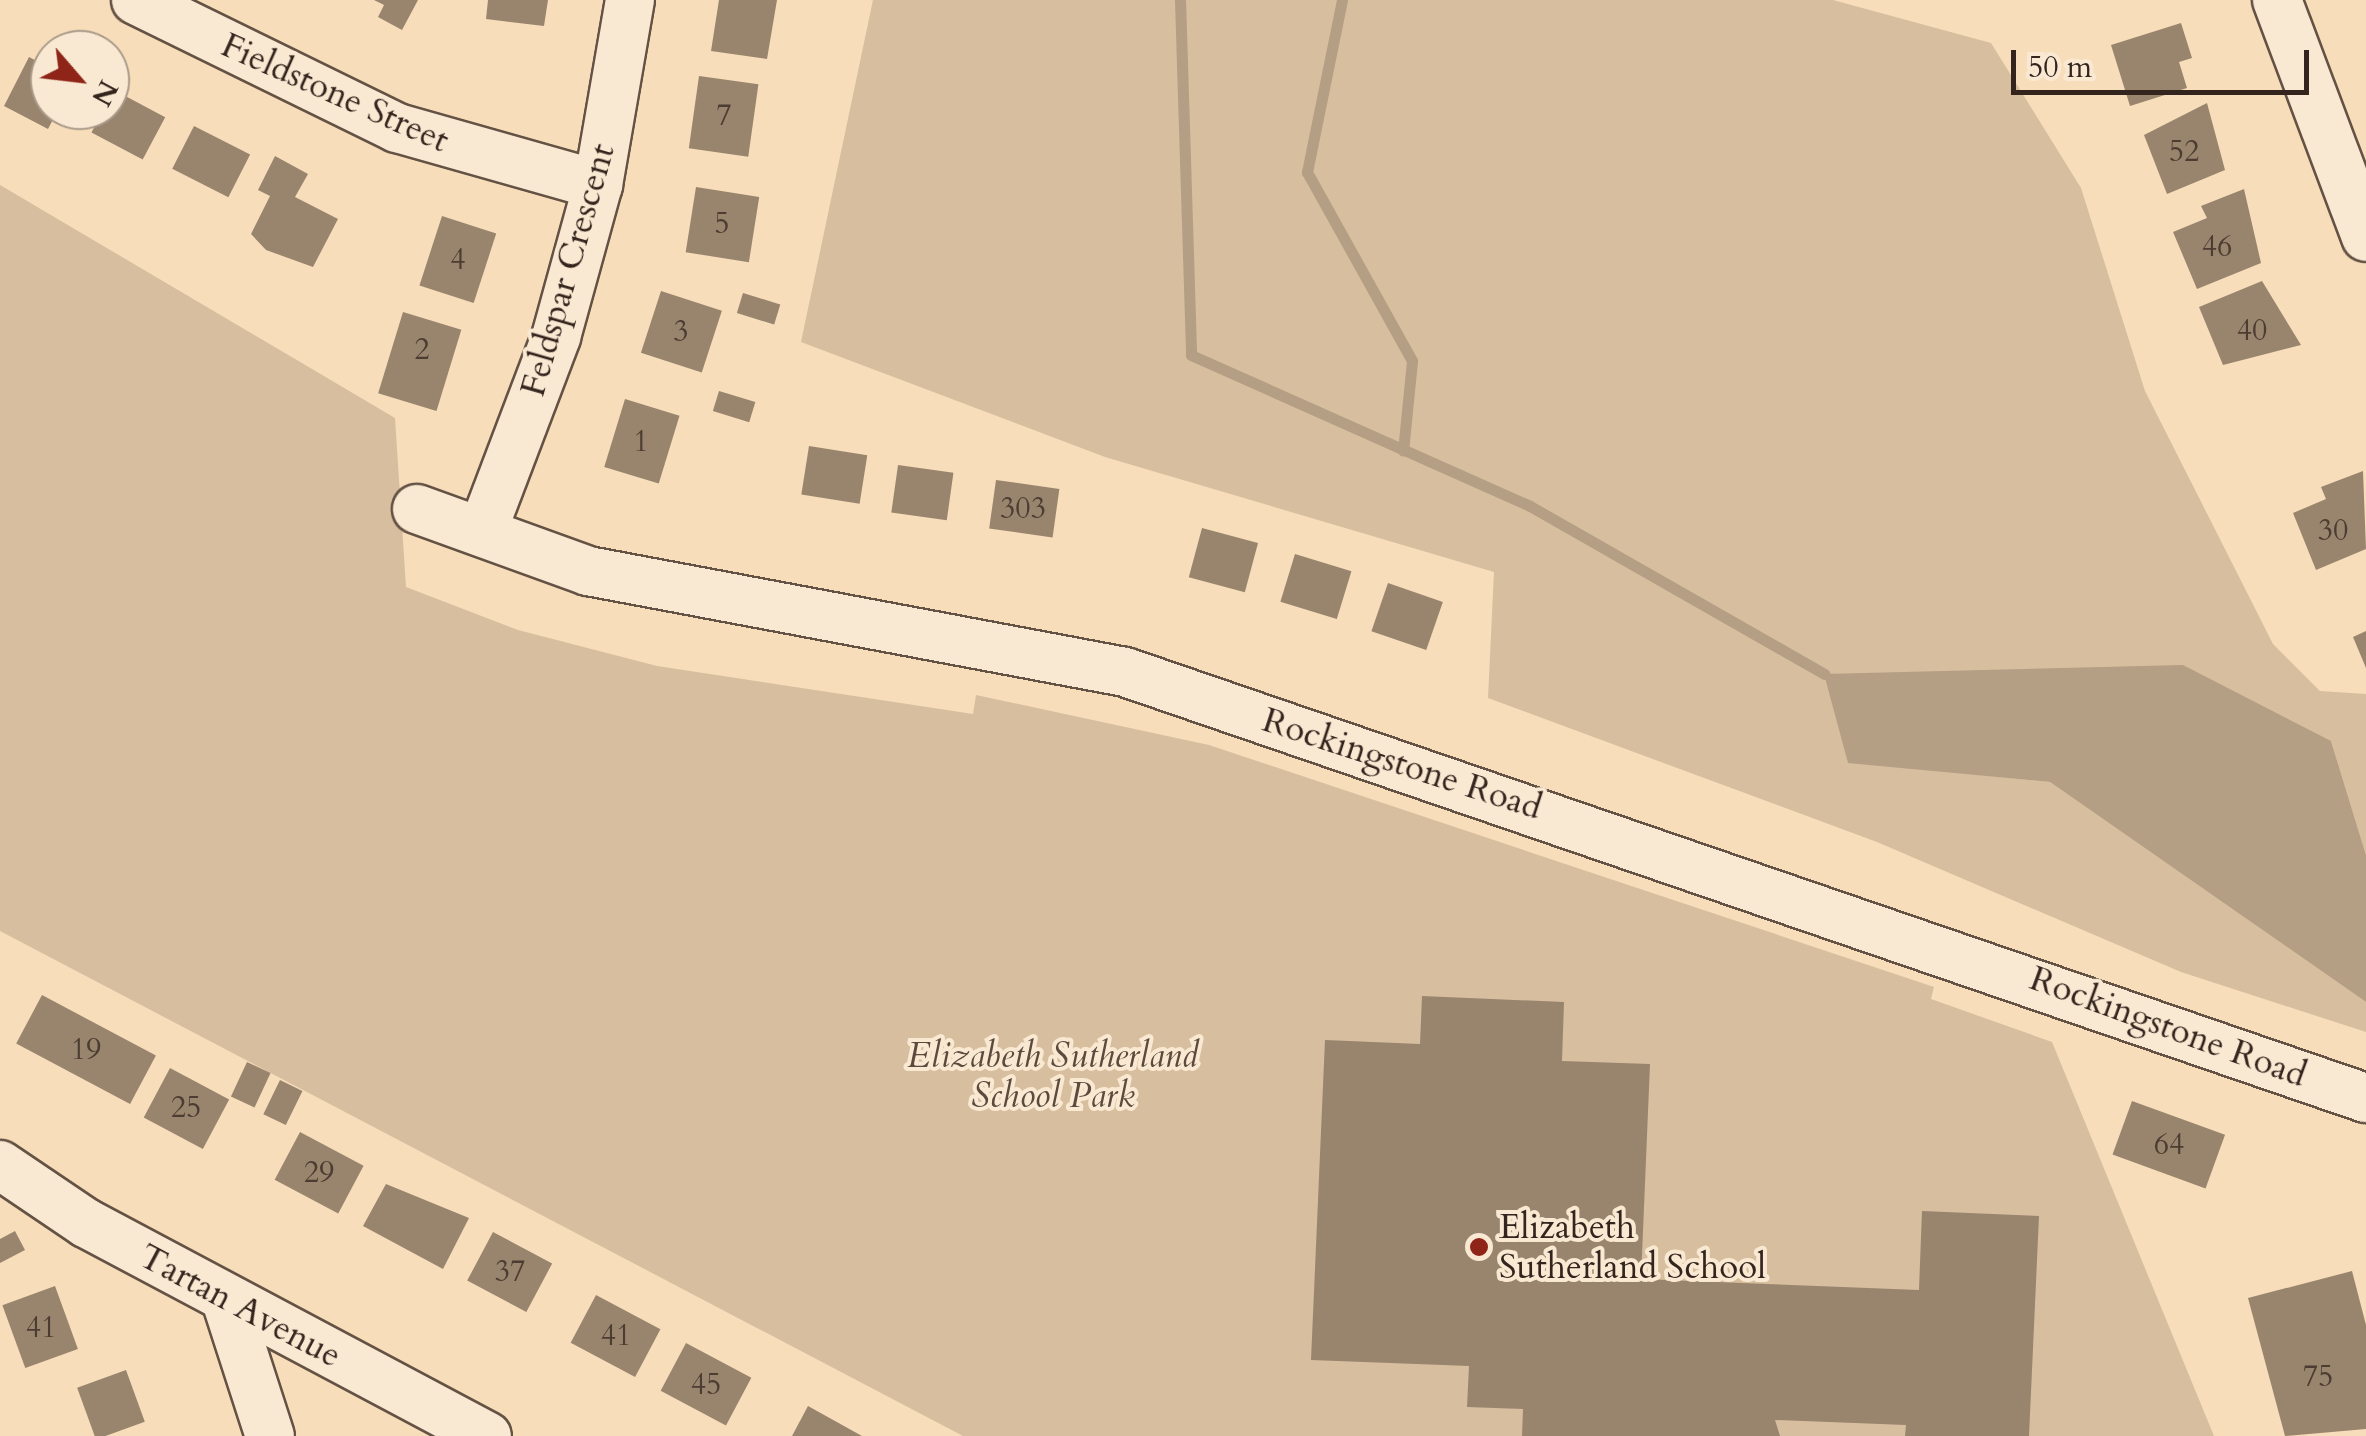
<!DOCTYPE html>
<style>
body{margin:0}
#map{position:relative;width:2366px;height:1436px;overflow:hidden;background:#f7ddb9;font-family:Cardo,serif}
div>[style]{position:absolute}
[style*='--x']{left:calc(var(--x)*1px);top:calc(var(--y)*1px);width:calc(var(--w)*1px);rotate:calc(var(--a)*1deg)}
.green>*{inset:0;background:#d6be9e}
.water>*{inset:0;background:#b49e84}
.stream>*{height:11px;margin:-5.5px;padding:0 5.5px;transform-origin:5.5px;border-radius:5.5px;background:#b49e84}
.building>*{inset:0;background:#99846e;transform-origin:0 0}
.roads{filter:drop-shadow(2px 0 #645244) drop-shadow(-2px 0 #645244) drop-shadow(0 2px #645244) drop-shadow(0 -2px #645244)}
.minor>*{height:48px;margin:-24px;padding:0 24px;transform-origin:24px;border-radius:24px;background:#fae9d2}
.dots>*{width:28px;height:28px;translate:-50% -50%;box-sizing:border-box;border:5px solid #fae9d2;border-radius:50%}
span{translate:-50% -50%;white-space:nowrap;text-align:center;line-height:1.15;-webkit-text-stroke:8px #fae9d2;paint-order:stroke}
.number-label{font-size:30px;color:#4c3c31}
.number-label span{-webkit-text-stroke-width:0}
.street-label{font-size:35px;color:#33241d}
.park-label{font-size:35px;color:#5c4a3d;font-style:italic}
.poi-label{font-size:35px;color:#33241d}
.left{translate:0 -50%;text-align:left}
.north{position:absolute;left:30px;top:30px;width:100px;height:100px;box-sizing:border-box;background:#fae9d2;border:2px solid #aa9a8a;border-radius:50%;rotate:118deg;font-size:28px;font-weight:700;line-height:40px;text-align:center;color:#33241d}
.north::after{content:'';display:block;margin:auto;width:35px;height:45px;background:#8f2418;clip-path:polygon(50% 0,100% 100%,50% 72%,0 100%)}
.scale{position:absolute;left:2011px;top:50px;width:298px;height:45px;box-sizing:border-box;border:5px solid #33241d;border-top:0;padding-left:12px;font-size:30px;line-height:35px;white-space:nowrap;color:#33241d;-webkit-text-stroke:8px #fae9d2;paint-order:stroke}
</style>
<div id="map">
<div class="green">
<i style="clip-path:polygon(873px 0,1833px 0,1991px 43px,2081px 188px,2145px 391px,2273px 644px,2320px 691px,2366px 694px,2366px 855px,2331px 741px,1825px 674px,1848px 762px,2050px 782px,2366px 1002px,2366px 1032px,2181px 972px,1877px 842px,1488px 698px,1494px 572px,1105px 457px,801px 342px)"></i>
<i style="clip-path:polygon(0 185px,395px 418px,406px 587px,518px 630px,657px 666px,973px 714px,976px 695px,1209px 745px,1934px 987px,1931px 999px,2052px 1042px,2214px 1436px,963px 1436px,0 931px)"></i>
</div>
<div class="water">
<i style="clip-path:polygon(2183px 665px,2331px 741px,2366px 855px,2366px 1002px,2050px 782px,1848px 763px,1824px 674px)"></i>
</div>
<div class="stream">
<i style="--x:1180;--y:0;--w:355;--a:88.2"></i>
<i style="--x:1191;--y:355;--w:371;--a:24"></i>
<i style="--x:1530;--y:506;--w:339;--a:29.7"></i>
<i style="--x:1342;--y:0;--w:176;--a:101.5"></i>
<i style="--x:1307;--y:172;--w:216;--a:60.9"></i>
<i style="--x:1412;--y:361;--w:90;--a:95.7"></i>
</div>
<div class="building">
<i style="clip-path:polygon(374px 0,418px 0,402px 30px,378px 17px,384px 5px)"></i>
<i style="clip-path:polygon(488px 0,548px 0,544px 26px,486px 19px)"></i>
<i style="clip-path:polygon(719px 0,777px 0,767px 59px,711px 51px)"></i>
<i style="clip-path:polygon(2181px 23px,2192px 58px,2179px 62px,2187px 88px,2130px 106px,2111px 45px)"></i>
<i style="clip-path:polygon(29px 57px,50px 68px,50px 110px,58px 110px,48px 129px,4px 106px)"></i>
<i style="left:699px;top:76px;width:60px;height:73px;rotate:8deg"></i>
<i style="left:114px;top:90px;width:58px;height:48px;rotate:28deg"></i>
<i style="clip-path:polygon(2207px 103px,2225px 170px,2167px 194px,2144px 135px)"></i>
<i style="left:194px;top:126px;width:63px;height:48px;rotate:27deg"></i>
<i style="clip-path:polygon(275px 156px,308px 174px,295px 197px,338px 219px,313px 267px,266px 250px,251px 234px,270px 196px,258px 190px)"></i>
<i style="left:696px;top:187px;width:64px;height:66px;rotate:9deg"></i>
<i style="clip-path:polygon(2244px 189px,2261px 263px,2197px 289px,2173px 232px,2207px 218px,2201px 206px)"></i>
<i style="left:442px;top:216px;width:57px;height:73px;rotate:18deg"></i>
<i style="clip-path:polygon(2262px 281px,2301px 345px,2223px 365px,2199px 307px)"></i>
<i style="left:661px;top:291px;width:64px;height:65px;rotate:18deg"></i>
<i style="left:743px;top:293px;width:39px;height:21px;rotate:17deg"></i>
<i style="left:403px;top:312px;width:61px;height:85px;rotate:17deg"></i>
<i style="left:719px;top:391px;width:38px;height:21px;rotate:17deg"></i>
<i style="left:625px;top:399px;width:57px;height:71px;rotate:17deg"></i>
<i style="left:809px;top:446px;width:59px;height:49px;rotate:9deg"></i>
<i style="left:898px;top:465px;width:56px;height:48px;rotate:8deg"></i>
<i style="clip-path:polygon(2363px 471px,2366px 549px,2316px 570px,2293px 513px,2326px 499px,2321px 487px)"></i>
<i style="left:996px;top:480px;width:64px;height:49px;rotate:8deg"></i>
<i style="left:1202px;top:528px;width:58px;height:51px;rotate:15deg"></i>
<i style="left:1295px;top:554px;width:59px;height:50px;rotate:17deg"></i>
<i style="left:1388px;top:583px;width:58px;height:51px;rotate:19deg"></i>
<i style="clip-path:polygon(2366px 631px,2366px 668px,2353px 637px)"></i>
<i style="left:42px;top:995px;width:129px;height:55px;rotate:28deg"></i>
<i style="clip-path:polygon(1422px 996px,1564px 1002px,1562px 1061px,1650px 1064px,1641px 1279px,1919px 1290px,1922px 1211px,2039px 1216px,2029px 1436px,1905px 1436px,1906px 1425px,1775px 1420px,1780px 1436px,1522px 1436px,1523px 1409px,1467px 1407px,1469px 1366px,1311px 1360px,1325px 1040px,1420px 1044px)"></i>
<i style="left:247px;top:1062px;width:26px;height:38px;rotate:25deg"></i>
<i style="left:170px;top:1068px;width:67px;height:56px;rotate:28deg"></i>
<i style="left:280px;top:1080px;width:25px;height:38px;rotate:26deg"></i>
<i style="left:2132px;top:1101px;width:99px;height:57px;rotate:20deg"></i>
<i style="left:300px;top:1132px;width:72px;height:54px;rotate:28deg"></i>
<i style="clip-path:polygon(386px 1184px,469px 1218px,443px 1269px,363px 1226px)"></i>
<i style="clip-path:polygon(15px 1231px,25px 1250px,0 1263px,0 1239px)"></i>
<i style="left:493px;top:1232px;width:67px;height:55px;rotate:28deg"></i>
<i style="clip-path:polygon(2352px 1271px,2366px 1325px,2366px 1429px,2285px 1436px,2248px 1298px)"></i>
<i style="left:55px;top:1286px;width:67px;height:56px;rotate:70deg"></i>
<i style="left:596px;top:1295px;width:73px;height:54px;rotate:28deg"></i>
<i style="left:686px;top:1343px;width:74px;height:54px;rotate:28deg"></i>
<i style="left:126px;top:1370px;width:55px;height:52px;rotate:70deg"></i>
<i style="clip-path:polygon(808px 1406px,862px 1436px,792px 1436px)"></i>
</div>
<div class="roads">
<div class="minor">
<i style="--x:136;--y:0;--w:291;--a:26.1"></i>
<i style="--x:397;--y:128;--w:209;--a:15.8"></i>
<i style="--x:2277;--y:0;--w:253;--a:69.4"></i>
<i style="--x:417;--y:509;--w:182;--a:19.9"></i>
<i style="--x:588;--y:571;--w:546;--a:10.65"></i>
<i style="--x:1125;--y:672;--w:1312;--a:18.95"></i>
<i style="--x:482;--y:532;--w:209;--a:-69.2"></i>
<i style="--x:556;--y:337;--w:158;--a:-74.6"></i>
<i style="--x:598;--y:185;--w:188;--a:-80.2"></i>
<i style="--x:0;--y:1165;--w:104;--a:34"></i>
<i style="--x:86;--y:1223;--w:454;--a:28"></i>
<i style="--x:226;--y:1300;--w:143;--a:72.1"></i>
</div>
</div>
<div class="dots">
<i style="left:1479px;top:1247px;background:#8f2418"></i>
</div>
<div class="number-label">
<span style="left:724px;top:116px">7</span>
<span style="left:2184px;top:152px">52</span>
<span style="left:722px;top:224px">5</span>
<span style="left:2217px;top:247px">46</span>
<span style="left:458px;top:260px">4</span>
<span style="left:2252px;top:331px">40</span>
<span style="left:681px;top:332px">3</span>
<span style="left:422px;top:350px">2</span>
<span style="left:641px;top:442px">1</span>
<span style="left:1023px;top:509px">303</span>
<span style="left:2333px;top:531px">30</span>
<span style="left:86px;top:1050px">19</span>
<span style="left:186px;top:1108px">25</span>
<span style="left:2169px;top:1145px">64</span>
<span style="left:319px;top:1173px">29</span>
<span style="left:510px;top:1272px">37</span>
<span style="left:41px;top:1328px">41</span>
<span style="left:616px;top:1336px">41</span>
<span style="left:2318px;top:1377px">75</span>
<span style="left:706px;top:1385px">45</span>
</div>
<div class="street-label">
<span style="left:335px;top:93px;rotate:24deg">Fieldstone Street</span>
<span style="left:568px;top:270px;rotate:-74deg">Feldspar Crescent</span>
<span style="left:1402px;top:764px;rotate:18deg">Rockingstone Road</span>
<span style="left:2168px;top:1027px;rotate:20deg">Rockingstone Road</span>
<span style="left:240px;top:1306px;rotate:28deg">Tartan Avenue</span>
</div>
<div class="park-label">
<span style="left:1053px;top:1076px">Elizabeth Sutherland<br>School Park</span>
</div>
<div class="poi-label">
<span class="left" style="left:1499px;top:1247px">Elizabeth<br>Sutherland School</span>
</div>
<div class="north">N</div>
<div class="scale">50 m</div>
</div>
